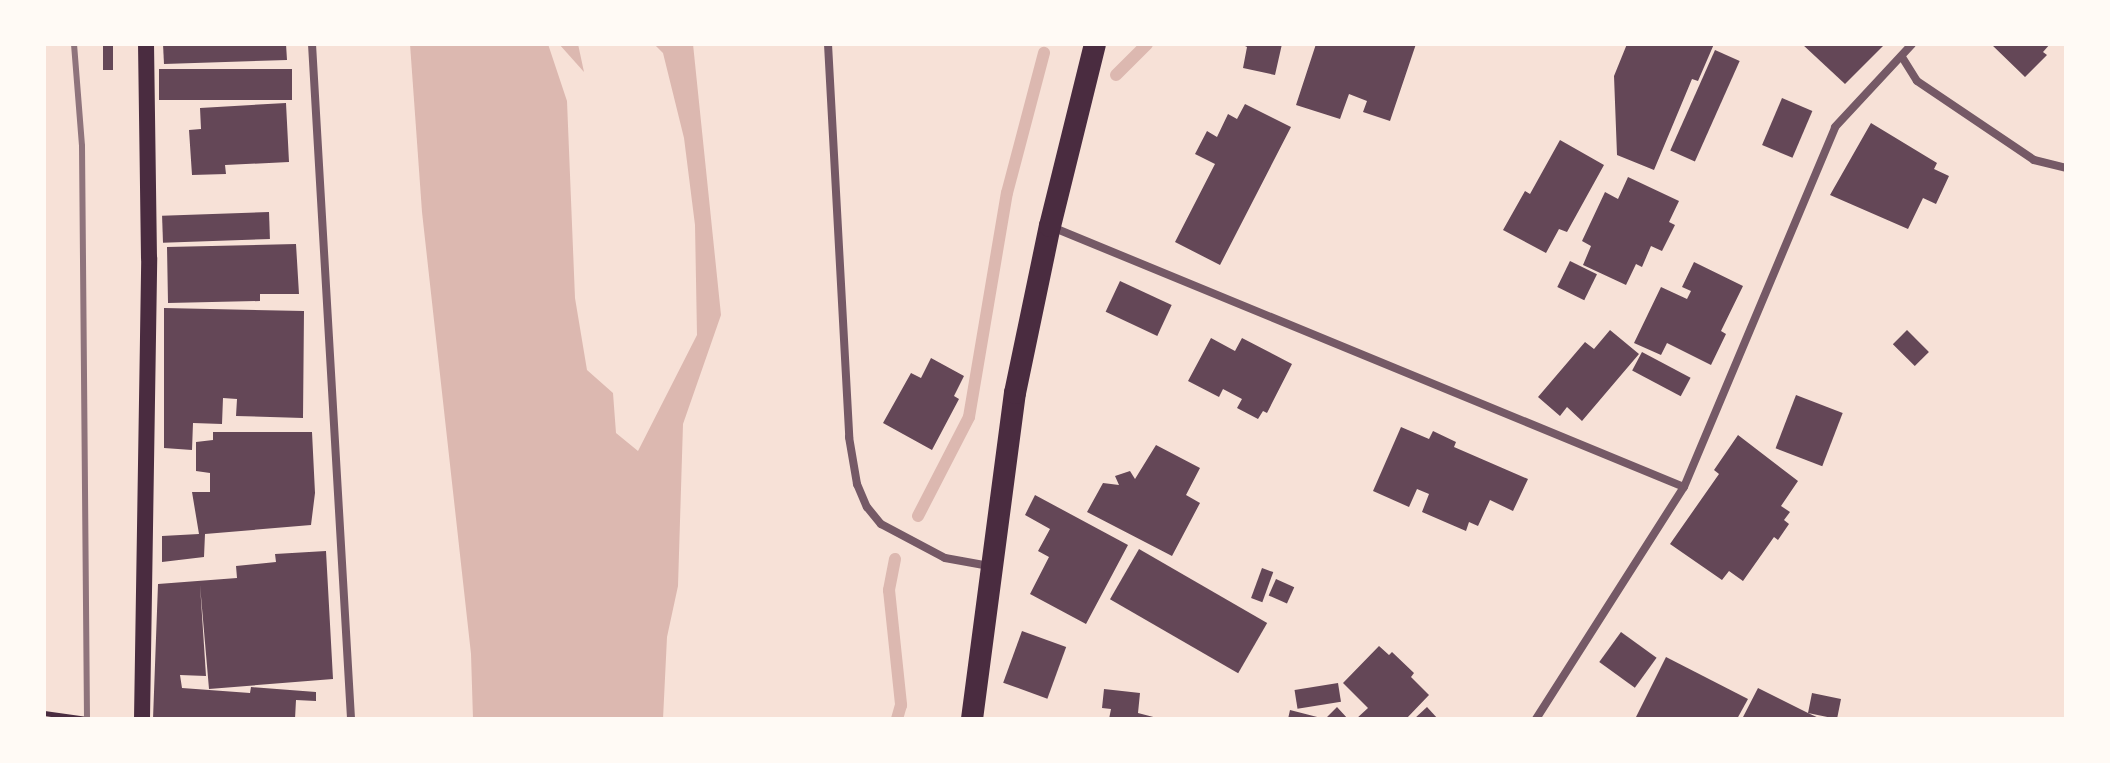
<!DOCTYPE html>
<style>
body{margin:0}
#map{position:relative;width:2110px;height:763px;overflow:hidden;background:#f7e1d7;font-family:Ubuntu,sans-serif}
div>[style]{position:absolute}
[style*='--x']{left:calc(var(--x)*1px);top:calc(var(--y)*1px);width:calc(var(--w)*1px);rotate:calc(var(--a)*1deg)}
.water>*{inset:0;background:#dcb8b0}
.stream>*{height:12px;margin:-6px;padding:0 6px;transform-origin:6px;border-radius:6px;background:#dcb8b0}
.building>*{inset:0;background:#644757;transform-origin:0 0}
.path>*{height:5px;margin:-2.5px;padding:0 2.5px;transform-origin:2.5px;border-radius:2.5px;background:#4a2c40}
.minor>*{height:8px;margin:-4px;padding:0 4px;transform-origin:4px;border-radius:4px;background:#755966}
.secondary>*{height:16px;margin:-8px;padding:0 8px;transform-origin:8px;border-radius:8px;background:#4a2c40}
.trunk>*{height:22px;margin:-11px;padding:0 11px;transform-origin:11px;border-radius:11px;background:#4a2c40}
.rail>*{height:6px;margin:-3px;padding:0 3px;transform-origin:3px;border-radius:3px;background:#8f747c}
span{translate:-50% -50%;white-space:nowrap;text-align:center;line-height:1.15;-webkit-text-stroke:6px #fffaf5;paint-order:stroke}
.frame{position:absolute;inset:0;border:46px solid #fffaf5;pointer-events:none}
</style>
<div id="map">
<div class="water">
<i style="clip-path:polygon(410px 44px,548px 44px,567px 101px,575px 298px,587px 370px,613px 393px,616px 433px,638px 451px,697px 335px,695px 225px,684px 138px,663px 53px,654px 44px,693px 44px,721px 315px,683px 424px,678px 586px,667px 637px,663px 719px,473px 719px,471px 654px,422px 212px)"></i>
<i style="clip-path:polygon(559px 44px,578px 44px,584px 72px)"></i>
</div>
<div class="stream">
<i style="--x:1116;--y:75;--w:44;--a:-45"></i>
<i style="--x:918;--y:516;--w:111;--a:-62.7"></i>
<i style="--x:969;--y:417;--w:227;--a:-80.4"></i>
<i style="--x:1007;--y:193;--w:145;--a:-75.2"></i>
<i style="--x:895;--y:559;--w:32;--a:101"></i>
<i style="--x:889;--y:590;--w:116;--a:84"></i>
<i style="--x:901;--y:705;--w:15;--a:106"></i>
</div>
<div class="building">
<i style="left:103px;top:44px;width:10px;height:26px"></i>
<i style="clip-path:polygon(163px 44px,286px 44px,287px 60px,164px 64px)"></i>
<i style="clip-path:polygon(1282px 44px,1275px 75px,1243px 68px,1247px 47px,1241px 44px)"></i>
<i style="clip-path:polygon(1316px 44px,1416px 44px,1390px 121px,1363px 112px,1367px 101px,1349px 94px,1340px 119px,1296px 105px)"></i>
<i style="clip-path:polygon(1627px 44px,1714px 44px,1698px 81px,1692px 79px,1654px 170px,1617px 155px,1614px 76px)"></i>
<i style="clip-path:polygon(1802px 44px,1885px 44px,1845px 84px)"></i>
<i style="clip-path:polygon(1991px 44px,2050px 44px,2043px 52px,2047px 55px,2025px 77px)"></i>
<i style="left:1715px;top:50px;width:27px;height:110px;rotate:24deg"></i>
<i style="left:292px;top:69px;width:31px;height:133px;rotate:90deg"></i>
<i style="left:1782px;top:98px;width:33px;height:51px;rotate:23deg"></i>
<i style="clip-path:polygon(286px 103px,289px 162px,225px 165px,226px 174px,192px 175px,189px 130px,201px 129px,200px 108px)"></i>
<i style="clip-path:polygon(1245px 104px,1291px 127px,1220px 265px,1175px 242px,1215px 164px,1195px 154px,1207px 131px,1217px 137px,1228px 114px,1237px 119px)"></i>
<i style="clip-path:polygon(1871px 123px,1937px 163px,1934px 169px,1949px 176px,1936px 204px,1923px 198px,1908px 229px,1830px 195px)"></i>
<i style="clip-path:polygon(1560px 140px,1604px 165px,1567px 232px,1559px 229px,1546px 253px,1503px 230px,1525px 191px,1530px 194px)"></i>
<i style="clip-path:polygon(1628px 177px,1679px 201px,1669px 222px,1675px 225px,1662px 251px,1651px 246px,1642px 267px,1636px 264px,1626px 285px,1583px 265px,1591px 246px,1582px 241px,1605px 192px,1618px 199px)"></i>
<i style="left:269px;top:212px;width:27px;height:107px;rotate:88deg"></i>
<i style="clip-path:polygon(296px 244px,299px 294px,260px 294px,260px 301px,168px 303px,167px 247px)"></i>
<i style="left:1570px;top:261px;width:30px;height:29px;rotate:26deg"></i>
<i style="clip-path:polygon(1694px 262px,1743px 286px,1721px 331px,1726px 334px,1711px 365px,1667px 343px,1661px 355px,1634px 343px,1661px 287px,1687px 299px,1691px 291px,1682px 287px)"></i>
<i style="left:1120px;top:281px;width:57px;height:34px;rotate:25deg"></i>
<i style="clip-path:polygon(164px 308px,304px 311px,303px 418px,236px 416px,237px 399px,223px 398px,222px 424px,193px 423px,192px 450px,164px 448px)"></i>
<i style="clip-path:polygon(1610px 330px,1639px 354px,1582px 421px,1567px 407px,1560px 416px,1538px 397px,1585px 342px,1594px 349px)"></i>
<i style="left:1907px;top:330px;width:31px;height:20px;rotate:45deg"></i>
<i style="clip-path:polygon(1211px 338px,1235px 351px,1242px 338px,1292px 364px,1267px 413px,1263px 411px,1258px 419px,1237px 408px,1242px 399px,1223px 389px,1219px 397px,1188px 381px)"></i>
<i style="left:1642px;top:352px;width:55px;height:21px;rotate:28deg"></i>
<i style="clip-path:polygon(931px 358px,964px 376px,954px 396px,959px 399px,932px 450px,883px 423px,911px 373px,921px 378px)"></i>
<i style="left:1796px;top:395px;width:50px;height:57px;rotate:21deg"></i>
<i style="clip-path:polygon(1401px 427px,1429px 439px,1433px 431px,1456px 442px,1454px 447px,1528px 479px,1513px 511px,1490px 500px,1478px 526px,1469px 522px,1466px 531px,1422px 512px,1429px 494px,1417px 489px,1409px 507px,1373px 491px)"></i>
<i style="clip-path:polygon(213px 432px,312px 432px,315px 493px,311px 525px,205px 534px,204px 557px,162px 562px,162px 536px,199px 534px,192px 492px,210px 492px,210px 473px,196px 471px,196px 442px,213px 440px)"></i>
<i style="clip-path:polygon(1738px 435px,1798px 481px,1781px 506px,1790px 512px,1784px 520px,1789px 524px,1778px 540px,1774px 537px,1743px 581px,1729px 571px,1722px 580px,1670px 544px,1719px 474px,1714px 470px)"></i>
<i style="clip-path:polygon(1156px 445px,1200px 468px,1186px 495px,1200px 503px,1172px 556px,1087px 512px,1103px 483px,1119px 485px,1115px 476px,1130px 471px,1135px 479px)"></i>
<i style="clip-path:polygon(1035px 495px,1128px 545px,1086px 624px,1030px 594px,1049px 557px,1038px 551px,1050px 529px,1025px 515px)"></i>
<i style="left:1139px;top:549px;width:148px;height:58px;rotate:30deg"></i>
<i style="clip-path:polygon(326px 551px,333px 679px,209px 689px,200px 585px,206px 676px,180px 675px,182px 688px,250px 693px,251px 687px,316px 692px,316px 701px,296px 700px,295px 719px,153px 719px,158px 584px,237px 578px,236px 566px,276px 562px,275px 554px)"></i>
<i style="left:1262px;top:568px;width:12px;height:32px;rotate:20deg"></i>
<i style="left:1276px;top:579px;width:20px;height:18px;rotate:24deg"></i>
<i style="left:1022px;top:631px;width:47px;height:55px;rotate:20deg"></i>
<i style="left:1621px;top:632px;width:44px;height:37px;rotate:36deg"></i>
<i style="clip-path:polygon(1379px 646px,1389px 655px,1392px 652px,1414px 673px,1411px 677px,1429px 695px,1406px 719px,1356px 719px,1368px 708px,1343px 683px)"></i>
<i style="clip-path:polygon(1666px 657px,1748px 699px,1737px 719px,1635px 719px)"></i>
<i style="left:1338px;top:683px;width:19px;height:44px;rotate:81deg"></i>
<i style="clip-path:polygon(1758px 688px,1808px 713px,1812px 693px,1841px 699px,1837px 719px,1808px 713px,1821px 719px,1742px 719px)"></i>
<i style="clip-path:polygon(1104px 689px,1140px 693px,1138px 713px,1161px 719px,1109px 719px,1111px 709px,1102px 708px)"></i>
<i style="clip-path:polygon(1337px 707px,1348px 719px,1288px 719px,1290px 710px,1325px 719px)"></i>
<i style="clip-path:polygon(1427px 707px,1438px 719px,1414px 719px)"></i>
</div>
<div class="path">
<i style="--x:44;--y:713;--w:43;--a:7.9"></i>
</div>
<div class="minor">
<i style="--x:312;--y:44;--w:676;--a:86.69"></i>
<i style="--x:828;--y:44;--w:394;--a:86.9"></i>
<i style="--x:849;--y:437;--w:48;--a:80.3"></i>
<i style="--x:857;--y:484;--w:25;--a:67"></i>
<i style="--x:867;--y:507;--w:22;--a:51"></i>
<i style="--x:881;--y:524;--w:72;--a:28"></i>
<i style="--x:945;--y:558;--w:45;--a:10.3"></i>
<i style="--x:1902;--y:57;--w:28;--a:58"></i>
<i style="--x:1917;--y:81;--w:141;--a:34"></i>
<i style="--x:2034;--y:160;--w:33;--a:14"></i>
<i style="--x:1052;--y:227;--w:683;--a:22.36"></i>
<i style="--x:1536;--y:719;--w:275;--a:-57.5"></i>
<i style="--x:1684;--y:487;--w:390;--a:-67.2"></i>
<i style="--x:1835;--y:127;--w:113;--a:-47.1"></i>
</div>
<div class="secondary">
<i style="--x:142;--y:719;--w:461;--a:-89.1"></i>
<i style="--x:149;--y:258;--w:214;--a:-90.8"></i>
</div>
<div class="trunk">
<i style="--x:972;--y:719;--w:329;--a:-82.5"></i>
<i style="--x:1015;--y:393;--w:171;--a:-78.2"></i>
<i style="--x:1050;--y:226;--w:187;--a:-76.1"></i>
</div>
<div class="rail">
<i style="--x:74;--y:44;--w:102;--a:85.5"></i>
<i style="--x:82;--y:146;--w:573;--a:89.5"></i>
</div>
<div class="frame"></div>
</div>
